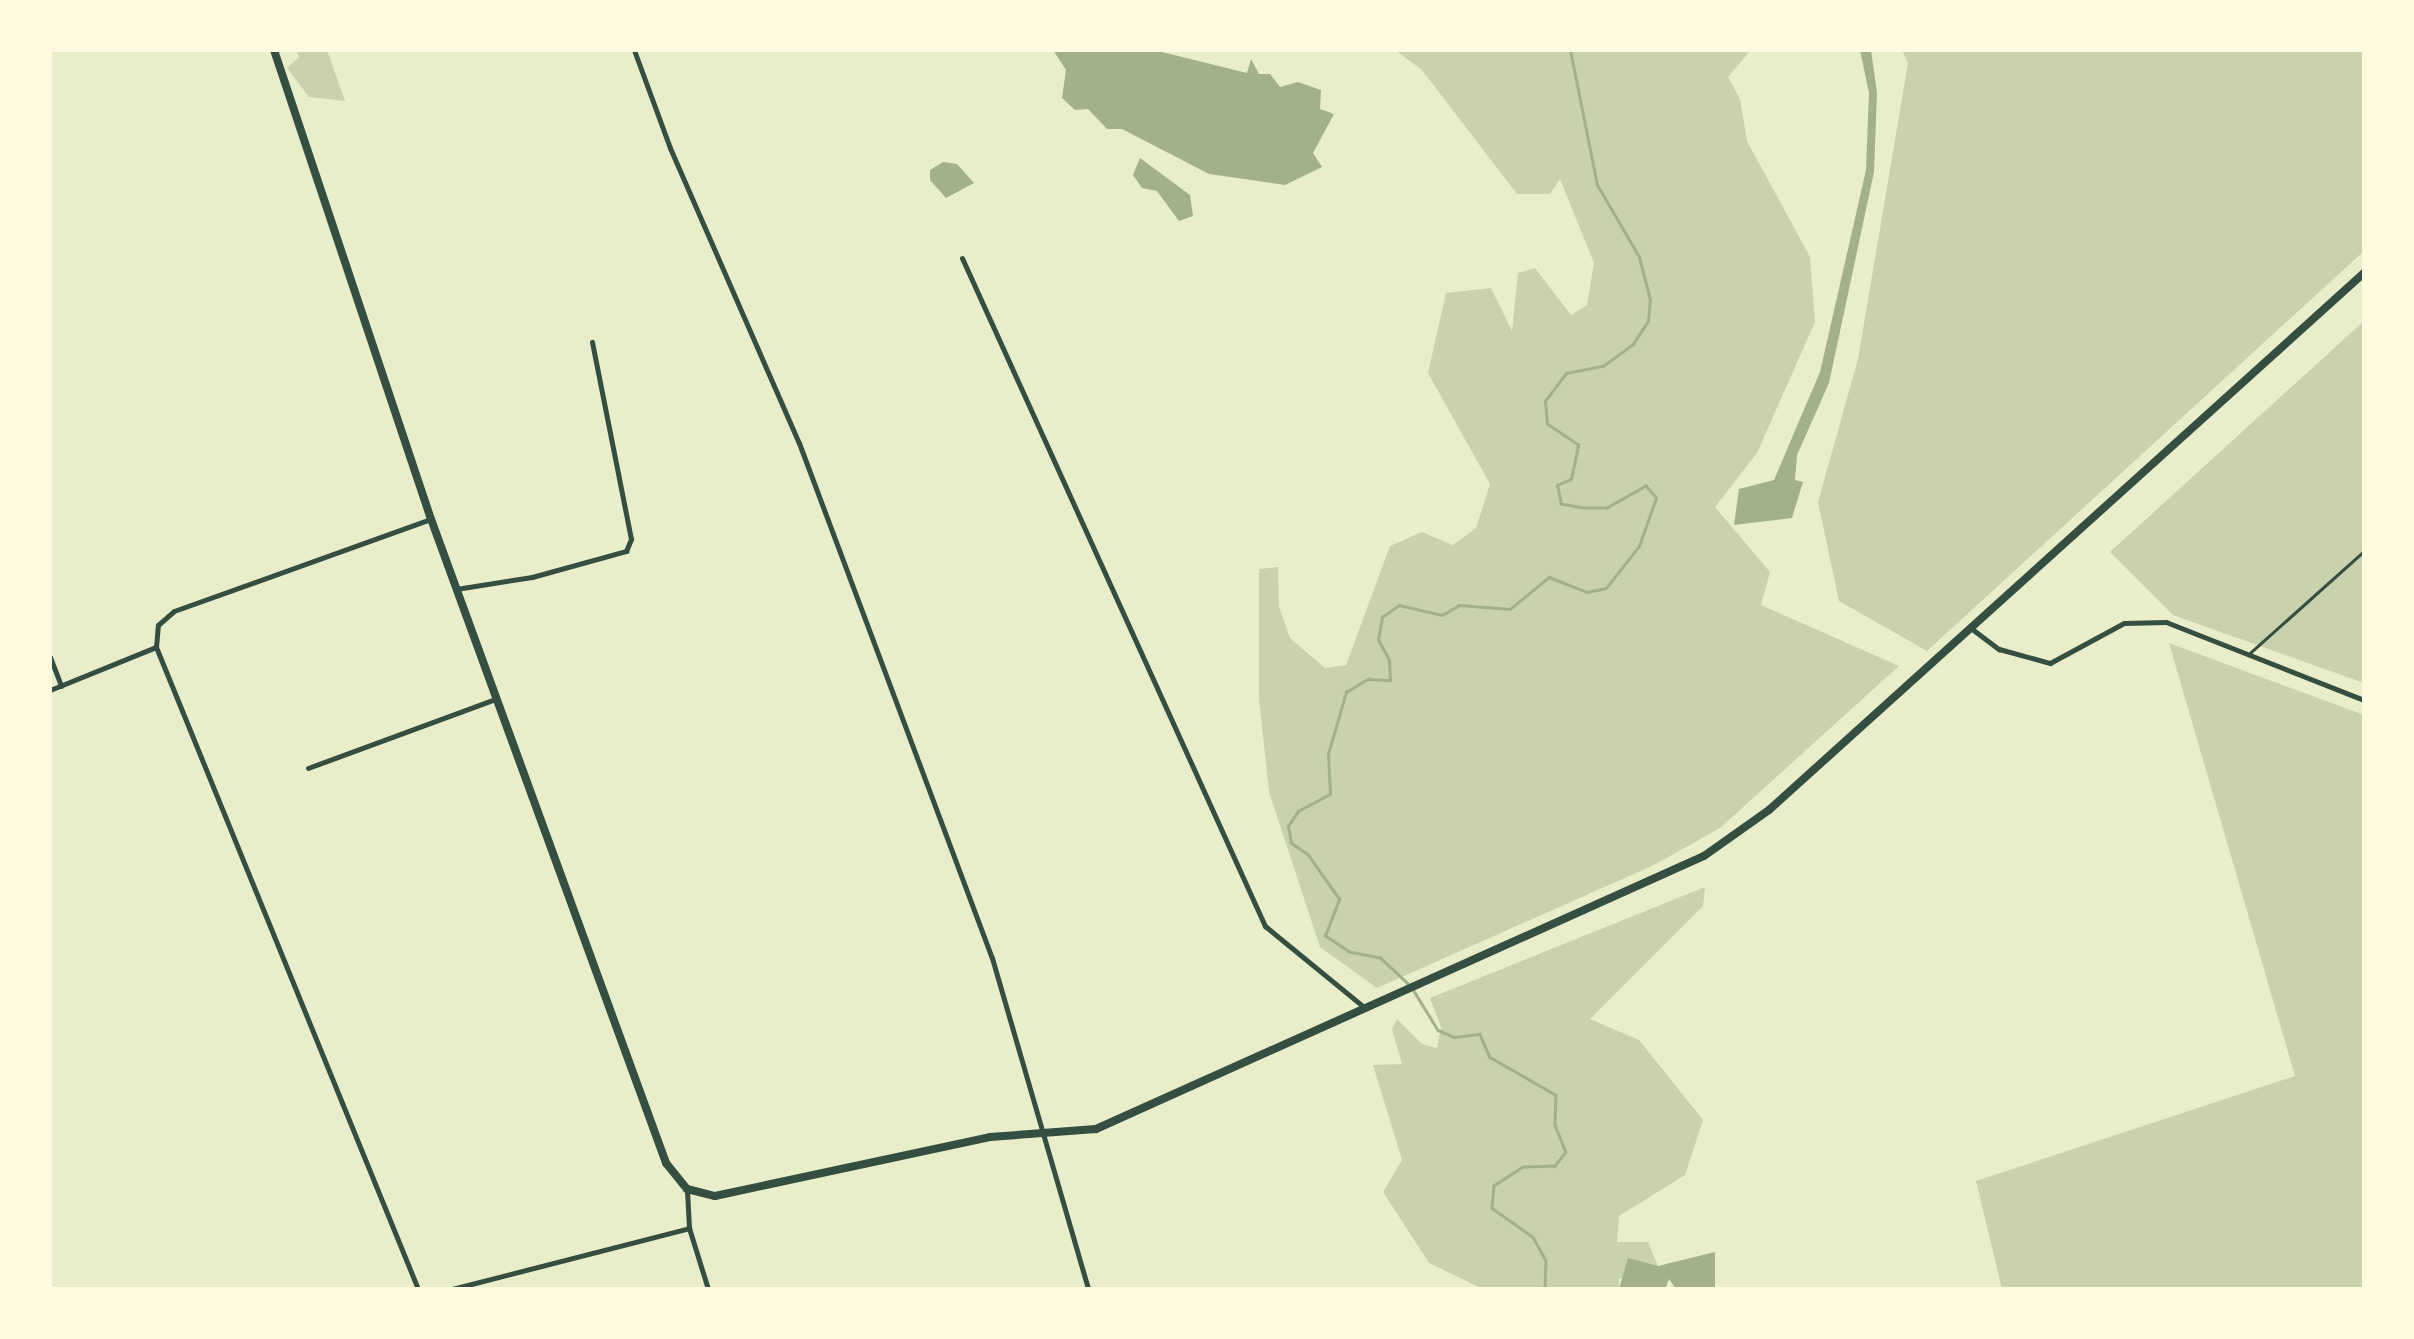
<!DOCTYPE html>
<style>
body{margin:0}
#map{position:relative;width:2414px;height:1339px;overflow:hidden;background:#e9edc9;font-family:"DejaVu Sans",sans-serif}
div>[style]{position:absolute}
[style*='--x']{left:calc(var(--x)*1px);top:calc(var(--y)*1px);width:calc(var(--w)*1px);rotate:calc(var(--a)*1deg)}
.green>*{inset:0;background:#cad2ad}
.water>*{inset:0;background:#a3b18a}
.stream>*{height:2.5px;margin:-1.25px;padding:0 1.25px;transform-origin:1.25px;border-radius:1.25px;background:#a3b18a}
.service>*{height:2.5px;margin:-1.25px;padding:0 1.25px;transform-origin:1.25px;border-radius:1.25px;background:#344e41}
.minor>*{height:5px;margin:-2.5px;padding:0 2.5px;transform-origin:2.5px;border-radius:2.5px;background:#344e41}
.secondary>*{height:8px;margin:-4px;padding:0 4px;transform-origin:4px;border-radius:4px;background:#344e41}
span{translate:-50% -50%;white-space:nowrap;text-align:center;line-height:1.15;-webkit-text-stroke:10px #fefae0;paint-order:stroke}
.frame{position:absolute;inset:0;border:52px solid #fefae0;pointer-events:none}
</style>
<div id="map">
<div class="green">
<i style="clip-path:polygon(296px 50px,327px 50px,345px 101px,309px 97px,287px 68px,299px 57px)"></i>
<i style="clip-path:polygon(1395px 50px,1751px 50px,1728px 77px,1740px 99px,1747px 141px,1810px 257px,1815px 322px,1757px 453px,1715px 507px,1770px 572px,1761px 605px,1899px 666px,1720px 828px,1654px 865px,1377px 988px,1320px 947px,1269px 792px,1259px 699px,1259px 569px,1278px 567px,1279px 607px,1290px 638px,1325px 668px,1346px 665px,1390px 546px,1422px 532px,1453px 545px,1476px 528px,1490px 484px,1428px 373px,1446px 293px,1491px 288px,1512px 331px,1518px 273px,1535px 268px,1571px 315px,1587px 305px,1594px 263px,1560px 179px,1550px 194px,1517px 194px,1422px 70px)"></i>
<i style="clip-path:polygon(1902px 50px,2364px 50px,2364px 251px,1927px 651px,1839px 601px,1818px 502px,1858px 359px,1908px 63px)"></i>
<i style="clip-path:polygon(2364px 321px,2364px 683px,2173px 615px,2110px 552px)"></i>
<i style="clip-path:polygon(2169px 643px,2364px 715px,2364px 1289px,2002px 1289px,1976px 1181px,2295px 1076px)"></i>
<i style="clip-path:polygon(1705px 887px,1703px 906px,1590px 1019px,1639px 1040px,1703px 1120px,1685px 1175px,1619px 1216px,1617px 1242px,1648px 1242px,1658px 1266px,1619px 1279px,1619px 1289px,1483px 1289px,1429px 1263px,1383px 1192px,1402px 1160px,1373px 1065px,1402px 1064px,1392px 1029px,1397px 1019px,1422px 1044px,1437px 1048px,1441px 1027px,1430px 998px)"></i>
</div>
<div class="water">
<i style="clip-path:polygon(1053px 50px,1158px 51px,1247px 73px,1251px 59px,1259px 74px,1270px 74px,1280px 87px,1298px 82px,1321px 90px,1320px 109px,1334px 114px,1313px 153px,1322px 167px,1285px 185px,1209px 174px,1122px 129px,1107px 129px,1088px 109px,1075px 110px,1062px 98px,1066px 70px)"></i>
<i style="clip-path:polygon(1860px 50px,1871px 50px,1877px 93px,1874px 172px,1829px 383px,1797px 455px,1795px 480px,1803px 482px,1792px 518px,1734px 525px,1739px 489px,1774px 480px,1820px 372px,1866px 170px,1869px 93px)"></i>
<i style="clip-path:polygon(1140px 158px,1190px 195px,1193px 216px,1179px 221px,1157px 191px,1142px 188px,1133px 175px)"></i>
<i style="clip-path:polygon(943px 162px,957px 164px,974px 183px,946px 198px,930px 180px,930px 170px)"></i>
<i style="clip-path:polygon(1715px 1252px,1715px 1289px,1676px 1289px,1669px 1279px,1665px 1289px,1619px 1289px,1628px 1258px,1658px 1266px)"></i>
</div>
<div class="stream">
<i style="--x:1409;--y:985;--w:40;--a:-137"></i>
<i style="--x:1380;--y:958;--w:32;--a:-169"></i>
<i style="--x:1349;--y:952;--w:29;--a:-146"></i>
<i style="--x:1325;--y:936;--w:40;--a:-69"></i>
<i style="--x:1339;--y:899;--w:54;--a:-125.2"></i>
<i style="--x:1308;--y:855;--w:21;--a:-145"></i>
<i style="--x:1291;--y:843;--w:17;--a:-100"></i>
<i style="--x:1288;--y:826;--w:18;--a:-56"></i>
<i style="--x:1298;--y:811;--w:36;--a:-28"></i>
<i style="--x:1330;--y:794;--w:40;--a:-92.9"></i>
<i style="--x:1328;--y:754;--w:65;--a:-73.8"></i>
<i style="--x:1346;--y:692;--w:26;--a:-31"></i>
<i style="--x:1368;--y:679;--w:22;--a:3"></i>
<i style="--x:1390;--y:680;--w:20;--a:-93"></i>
<i style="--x:1389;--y:660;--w:23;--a:-119"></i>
<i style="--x:1378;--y:640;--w:23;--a:-80"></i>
<i style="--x:1382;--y:617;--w:21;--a:-35"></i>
<i style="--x:1399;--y:605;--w:44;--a:13.1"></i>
<i style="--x:1442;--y:615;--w:20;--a:-30"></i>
<i style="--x:1459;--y:605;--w:51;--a:4.5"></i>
<i style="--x:1510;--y:609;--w:50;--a:-39.4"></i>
<i style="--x:1549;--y:577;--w:41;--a:21.5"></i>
<i style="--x:1587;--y:592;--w:19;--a:-12"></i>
<i style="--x:1606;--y:588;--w:53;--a:-51.8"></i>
<i style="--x:1639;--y:546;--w:51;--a:-70.5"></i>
<i style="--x:1656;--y:498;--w:16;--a:-130"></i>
<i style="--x:1646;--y:486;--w:45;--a:150.6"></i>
<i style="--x:1607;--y:508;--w:24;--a:180"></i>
<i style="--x:1583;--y:508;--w:22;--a:-170"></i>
<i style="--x:1561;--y:504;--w:19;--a:-102"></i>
<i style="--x:1557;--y:485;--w:15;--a:-23"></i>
<i style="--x:1571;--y:479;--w:35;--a:-78"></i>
<i style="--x:1578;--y:445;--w:37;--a:-146"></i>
<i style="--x:1547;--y:424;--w:23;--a:-95"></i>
<i style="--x:1545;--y:401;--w:35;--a:-53"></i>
<i style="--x:1566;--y:373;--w:38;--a:-11"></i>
<i style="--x:1603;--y:366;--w:37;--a:-36"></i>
<i style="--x:1633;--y:344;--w:27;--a:-57"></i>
<i style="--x:1648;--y:321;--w:21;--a:-85"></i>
<i style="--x:1650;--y:300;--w:44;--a:-104.3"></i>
<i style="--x:1639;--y:257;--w:83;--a:-120.3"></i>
<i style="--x:1597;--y:185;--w:138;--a:-101.3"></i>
<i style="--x:1414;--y:991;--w:46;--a:58.4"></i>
<i style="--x:1438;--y:1030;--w:17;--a:24"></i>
<i style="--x:1454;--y:1037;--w:26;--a:-7"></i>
<i style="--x:1480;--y:1034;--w:25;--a:67"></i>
<i style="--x:1490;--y:1057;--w:76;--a:29.9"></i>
<i style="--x:1556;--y:1095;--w:30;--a:92"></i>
<i style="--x:1555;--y:1125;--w:29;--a:68"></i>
<i style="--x:1566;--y:1152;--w:18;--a:128"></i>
<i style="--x:1555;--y:1166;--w:32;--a:178"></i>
<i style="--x:1523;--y:1167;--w:35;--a:147"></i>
<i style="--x:1494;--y:1186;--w:22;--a:95"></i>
<i style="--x:1492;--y:1208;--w:50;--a:35.3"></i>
<i style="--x:1533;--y:1237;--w:26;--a:61"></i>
<i style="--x:1546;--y:1260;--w:29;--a:92"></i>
</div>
<div class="service">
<i style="--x:2250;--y:653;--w:153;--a:-41.8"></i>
</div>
<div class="minor">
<i style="--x:634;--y:50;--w:104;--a:69.8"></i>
<i style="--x:670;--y:148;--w:322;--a:66.4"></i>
<i style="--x:799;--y:443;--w:550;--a:69.46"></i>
<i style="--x:992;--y:958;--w:345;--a:73.8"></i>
<i style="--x:962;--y:258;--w:734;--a:65.6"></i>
<i style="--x:1265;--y:926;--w:128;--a:39.3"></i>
<i style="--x:456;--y:589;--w:77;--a:-9"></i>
<i style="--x:532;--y:577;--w:98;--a:-15.5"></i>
<i style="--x:626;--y:551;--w:13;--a:-67"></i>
<i style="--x:631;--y:539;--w:201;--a:-101.2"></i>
<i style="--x:1972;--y:629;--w:34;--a:37"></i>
<i style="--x:1999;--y:649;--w:53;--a:15.4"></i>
<i style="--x:2050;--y:663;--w:84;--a:-28.4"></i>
<i style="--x:2124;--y:623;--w:42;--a:-1.4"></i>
<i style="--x:2166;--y:622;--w:213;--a:21.5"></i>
<i style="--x:156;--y:647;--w:693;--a:67.8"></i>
<i style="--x:50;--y:657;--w:31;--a:69"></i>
<i style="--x:50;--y:690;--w:114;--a:-22.1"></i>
<i style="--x:156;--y:647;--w:22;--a:-85"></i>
<i style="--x:158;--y:625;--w:21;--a:-41"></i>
<i style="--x:174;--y:611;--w:273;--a:-19.7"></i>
<i style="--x:308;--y:768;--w:200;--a:-20.2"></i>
<i style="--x:687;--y:1190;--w:38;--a:87"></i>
<i style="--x:689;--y:1228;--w:64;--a:72.7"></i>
<i style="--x:452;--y:1289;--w:245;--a:-14.4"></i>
</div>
<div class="secondary">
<i style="--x:274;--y:50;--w:495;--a:71.5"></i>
<i style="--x:431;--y:519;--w:686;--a:69.95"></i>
<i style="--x:666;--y:1163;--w:33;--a:51"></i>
<i style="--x:687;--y:1189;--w:29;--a:14"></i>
<i style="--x:715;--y:1196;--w:281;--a:-12.1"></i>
<i style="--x:990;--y:1137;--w:106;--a:-4.3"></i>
<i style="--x:1096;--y:1129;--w:666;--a:-24.18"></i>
<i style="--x:1704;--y:856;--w:80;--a:-35.3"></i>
<i style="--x:1769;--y:810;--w:801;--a:-42.07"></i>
</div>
<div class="frame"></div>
</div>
